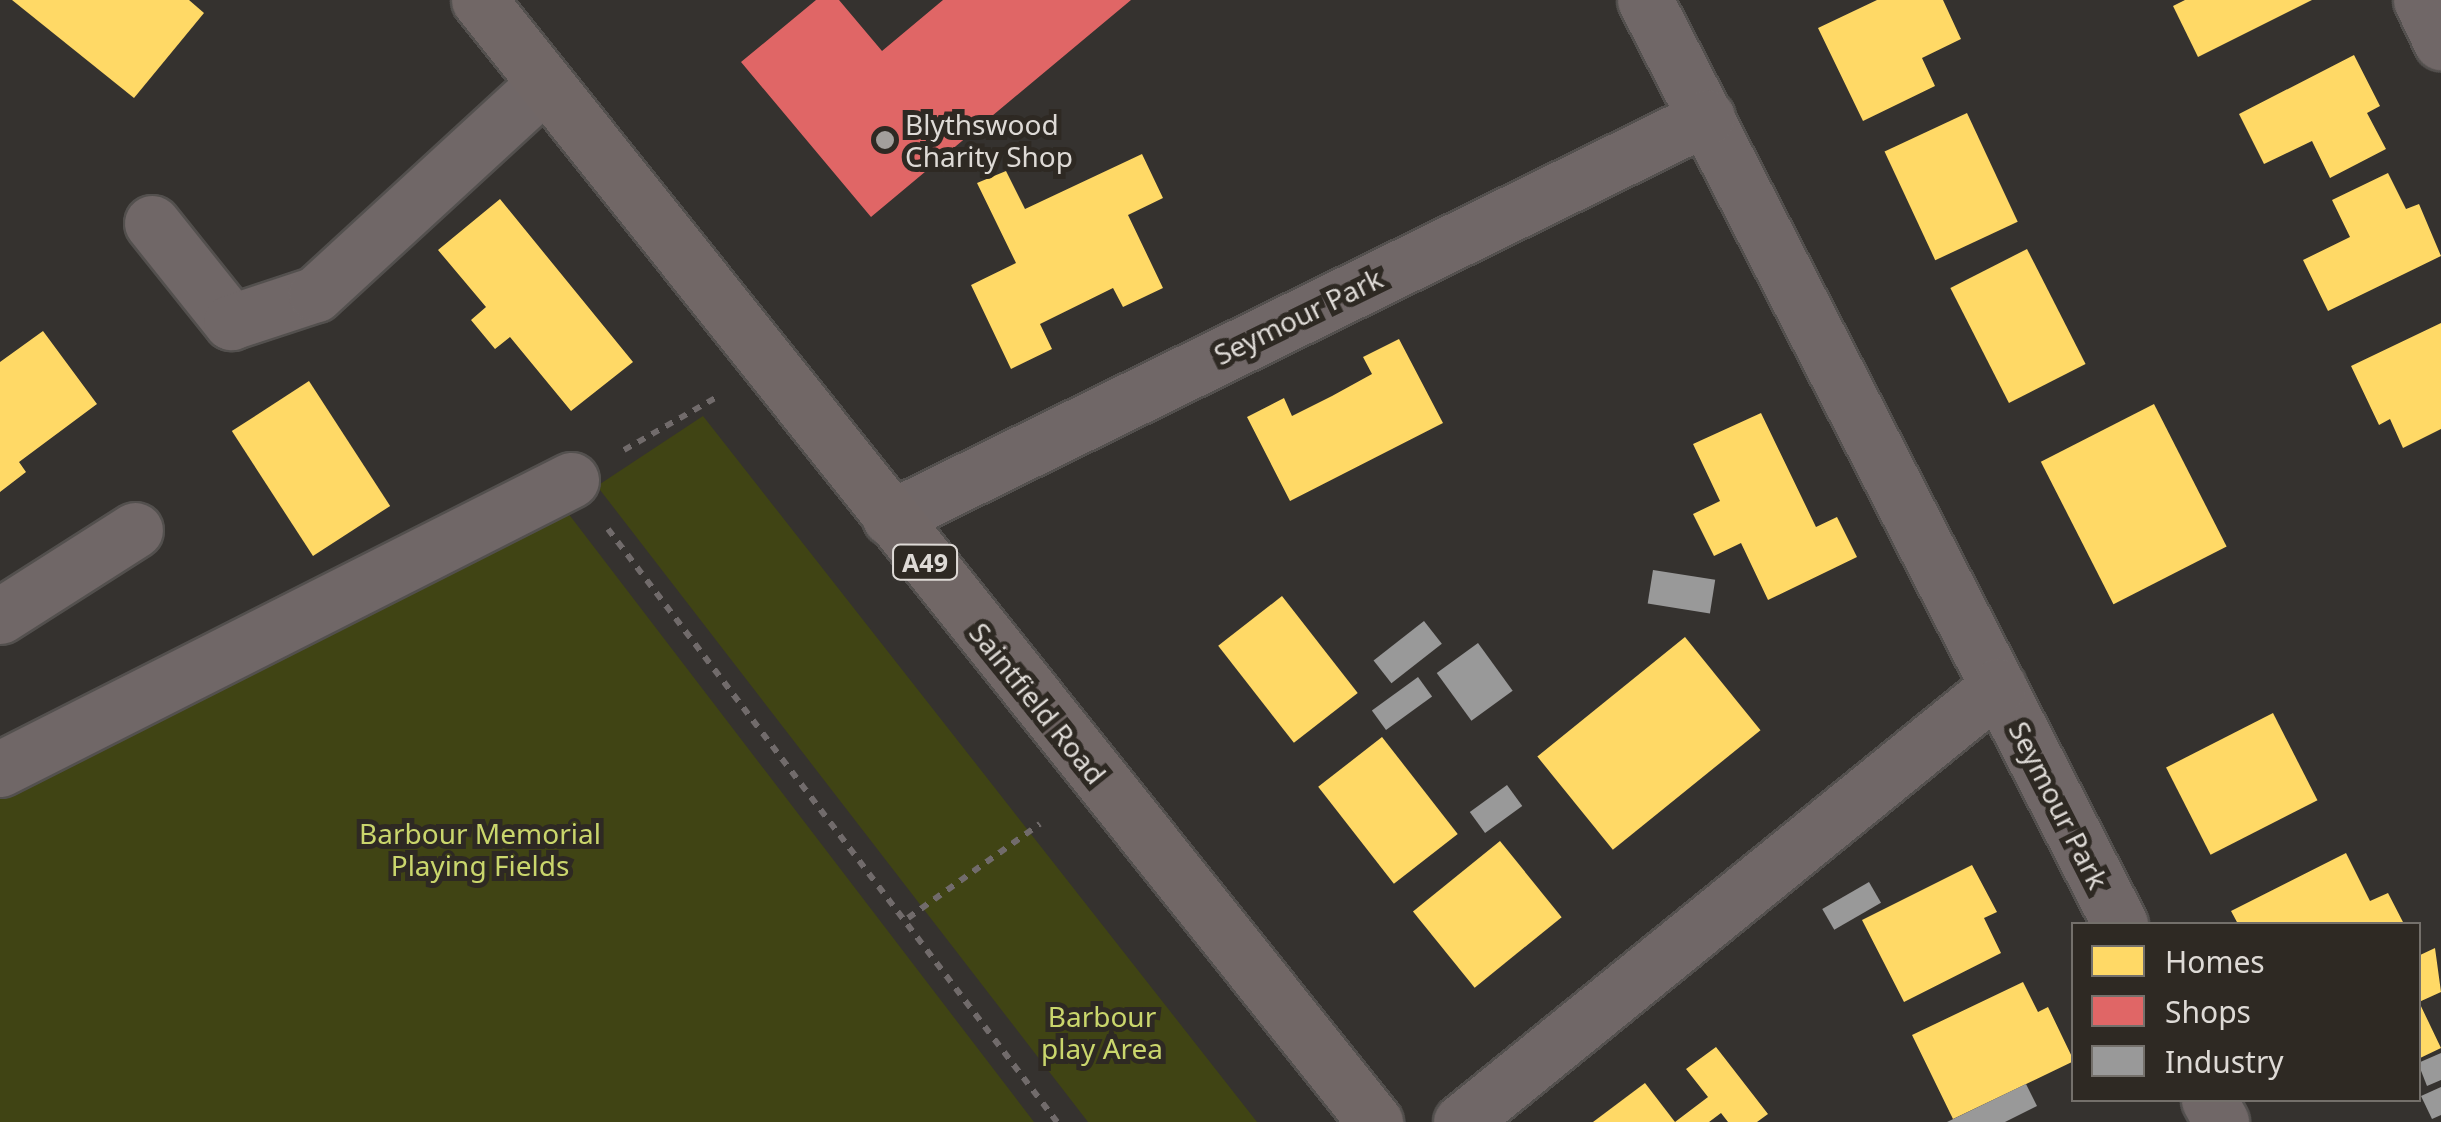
<!DOCTYPE html>
<style>
body{margin:0}
#map{position:relative;width:2441px;height:1122px;overflow:hidden;background:#35322f;font-family:"Noto Sans",sans-serif}
div>[style]{position:absolute}
[style*='--x']{left:calc(var(--x)*1px);top:calc(var(--y)*1px);width:calc(var(--w)*1px);rotate:calc(var(--a)*1deg)}
.green>*{inset:0;background:#404414}
.homes>*{inset:0;background:#ffd966;transform-origin:0 0}
.shops>*{inset:0;background:#e06666}
.industry>*{inset:0;background:#999;transform-origin:0 0}
.path>*{height:6px;margin-top:-3px;transform-origin:0;background:repeating-linear-gradient(90deg,#716b6b 0 8px,transparent 0 16px)}
.roads{filter:drop-shadow(2px 0 #53504e) drop-shadow(-2px 0 #53504e) drop-shadow(0 2px #53504e) drop-shadow(0 -2px #53504e)}
.minor>*{height:55px;margin:-27.5px;padding:0 27.5px;transform-origin:27.5px;border-radius:27.5px;background:#706767}
.major>*{height:55px;margin:-27.5px;padding:0 27.5px;transform-origin:27.5px;border-radius:27.5px;background:#716766}
.dots>*{width:28px;height:28px;translate:-50% -50%;box-sizing:border-box;border:5px solid #2e2923;border-radius:50%}
span{translate:-50% -50%;white-space:nowrap;text-align:center;line-height:1.15;-webkit-text-stroke:10px #2e2923;paint-order:stroke}
.shield-label span{padding:2px 8px;background:#2e2923;border:2px solid;border-radius:8px;-webkit-text-stroke-width:0}
.shield-label{font-size:25px;color:#dedad6;font-weight:700}
.poi-label{font-size:28px;color:#dedad6}
.left{translate:0 -50%;text-align:left}
.street-label{font-size:28px;color:#dedad6}
.park-label{font-size:28px;color:#cad66c}
.legend{position:absolute;left:2071px;top:922px;width:350px;height:180px;box-sizing:border-box;background:#2e2923;border:2px solid #74706b;margin:0;padding:12px 18px;list-style:none;font-size:30px;color:#dedad6}
.legend li{display:flex;align-items:center;gap:20px;height:50px}
.legend b{width:50px;border:2px solid #74706b}
</style>
<div id="map">
<div class="green">
<i style="clip-path:polygon(703px 416px,1257px 1122px,1088px 1122px,597px 486px)"></i>
<i style="clip-path:polygon(561px 504px,1034px 1122px,0 1122px,0 789px)"></i>
</div>
<div class="homes">
<i style="clip-path:polygon(12px 0,189px 0,204px 13px,134px 98px)"></i>
<i style="clip-path:polygon(1877px 0,1943px 0,1961px 39px,1922px 58px,1935px 86px,1863px 121px,1818px 28px)"></i>
<i style="clip-path:polygon(2185px 0,2312px 0,2198px 57px,2173px 6px)"></i>
<i style="clip-path:polygon(2354px 55px,2380px 106px,2367px 113px,2386px 149px,2330px 178px,2312px 141px,2264px 164px,2239px 114px)"></i>
<i style="left:1967px;top:113px;width:120px;height:91px;rotate:65deg"></i>
<i style="clip-path:polygon(1142px 154px,1163px 198px,1128px 215px,1163px 288px,1123px 307px,1113px 288px,1040px 324px,1052px 349px,1011px 369px,971px 285px,1016px 263px,977px 183px,1006px 171px,1025px 209px)"></i>
<i style="clip-path:polygon(2388px 173px,2406px 209px,2419px 204px,2441px 256px,2328px 311px,2303px 260px,2350px 237px,2332px 200px)"></i>
<i style="clip-path:polygon(500px 199px,633px 362px,571px 411px,510px 337px,495px 349px,471px 320px,486px 307px,438px 250px)"></i>
<i style="left:2027px;top:249px;width:129px;height:86px;rotate:63deg"></i>
<i style="clip-path:polygon(2441px 323px,2441px 429px,2403px 448px,2390px 419px,2379px 425px,2351px 366px)"></i>
<i style="clip-path:polygon(43px 331px,97px 404px,19px 462px,26px 472px,0 492px,0 362px)"></i>
<i style="clip-path:polygon(1399px 339px,1443px 423px,1290px 501px,1247px 417px,1284px 398px,1292px 416px,1332px 396px,1372px 374px,1363px 357px)"></i>
<i style="left:309px;top:381px;width:149px;height:92px;rotate:57deg"></i>
<i style="left:2154px;top:404px;width:160px;height:127px;rotate:63deg"></i>
<i style="clip-path:polygon(1761px 413px,1816px 527px,1837px 517px,1857px 557px,1768px 600px,1741px 543px,1714px 556px,1693px 514px,1720px 501px,1693px 444px)"></i>
<i style="left:1282px;top:596px;width:123px;height:81px;rotate:52deg"></i>
<i style="left:1685px;top:637px;width:120px;height:190px;rotate:51deg"></i>
<i style="left:2273px;top:713px;width:98px;height:120px;rotate:63deg"></i>
<i style="left:1382px;top:737px;width:123px;height:81px;rotate:52deg"></i>
<i style="left:1500px;top:841px;width:98px;height:112px;rotate:51deg"></i>
<i style="clip-path:polygon(2346px 853px,2370px 901px,2388px 893px,2404px 924px,2238px 924px,2231px 911px)"></i>
<i style="clip-path:polygon(1972px 865px,1997px 912px,1984px 918px,2001px 953px,1904px 1002px,1862px 920px)"></i>
<i style="clip-path:polygon(2435px 948px,2441px 992px,2419px 1002px,2441px 1048px,2418px 1059px,2418px 956px)"></i>
<i style="clip-path:polygon(2023px 982px,2038px 1012px,2048px 1007px,2074px 1061px,1953px 1119px,1912px 1035px)"></i>
<i style="clip-path:polygon(1716px 1047px,1768px 1114px,1757px 1122px,1728px 1122px,1721px 1113px,1709px 1122px,1675px 1122px,1708px 1097px,1686px 1069px)"></i>
<i style="clip-path:polygon(1645px 1083px,1675px 1122px,1593px 1122px)"></i>
</div>
<div class="shops">
<i style="clip-path:polygon(816px 0,839px 0,882px 51px,943px 0,1131px 0,871px 217px,741px 62px)"></i>
</div>
<div class="industry">
<i style="left:1653px;top:570px;width:63px;height:34px;rotate:9deg"></i>
<i style="left:1424px;top:621px;width:29px;height:64px;rotate:52deg"></i>
<i style="left:1478px;top:643px;width:59px;height:51px;rotate:54deg"></i>
<i style="left:1418px;top:677px;width:24px;height:57px;rotate:54deg"></i>
<i style="left:1507px;top:785px;width:26px;height:46px;rotate:54deg"></i>
<i style="left:1869px;top:882px;width:24px;height:54px;rotate:60deg"></i>
<i style="clip-path:polygon(2441px 1053px,2441px 1080px,2427px 1086px,2418px 1063px)"></i>
<i style="clip-path:polygon(2026px 1084px,2037px 1106px,2005px 1122px,1947px 1122px)"></i>
<i style="clip-path:polygon(2441px 1087px,2441px 1115px,2432px 1119px,2421px 1096px)"></i>
</div>
<div class="path">
<i style="--x:624;--y:450;--w:107;--a:-29.7"></i>
<i style="--x:608;--y:529;--w:744;--a:52.87"></i>
<i style="--x:908;--y:918;--w:162;--a:-35.5"></i>
</div>
<div class="roads">
<div class="minor">
<i style="--x:1645;--y:0;--w:1039;--a:62.79"></i>
<i style="--x:2421;--y:0;--w:47;--a:64.5"></i>
<i style="--x:152;--y:223;--w:127;--a:51.4"></i>
<i style="--x:231;--y:322;--w:89;--a:-18.2"></i>
<i style="--x:316;--y:294;--w:310;--a:-42.6"></i>
<i style="--x:890;--y:518;--w:910;--a:-26.14"></i>
<i style="--x:0;--y:616;--w:160;--a:-32.5"></i>
<i style="--x:0;--y:769;--w:640;--a:-26.85"></i>
<i style="--x:2209;--y:1100;--w:25;--a:61"></i>
<i style="--x:1461;--y:1122;--w:692;--a:-39.07"></i>
</div>
<div class="major">
<i style="--x:479;--y:0;--w:1436;--a:51.39"></i>
</div>
</div>
<div class="dots">
<i style="left:885px;top:140px;background:#a39f9c"></i>
</div>
<div class="shield-label">
<span style="left:925px;top:562px">A49</span>
</div>
<div class="poi-label">
<span class="left" style="left:905px;top:140px">Blythswood<br>Charity Shop</span>
</div>
<div class="street-label">
<span style="left:1298px;top:316px;rotate:-26deg">Seymour Park</span>
<span style="left:1038px;top:703px;rotate:51deg">Saintfield Road</span>
<span style="left:2059px;top:805px;rotate:63deg">Seymour Park</span>
</div>
<div class="park-label">
<span style="left:480px;top:849px">Barbour Memorial<br>Playing Fields</span>
<span style="left:1102px;top:1032px">Barbour<br>play Area</span>
</div>
<ul class="legend">
<li><b style="height:28px;background:#ffd966"></b>Homes</li>
<li><b style="height:28px;background:#e06666"></b>Shops</li>
<li><b style="height:28px;background:#999"></b>Industry</li>
</ul>
</div>
